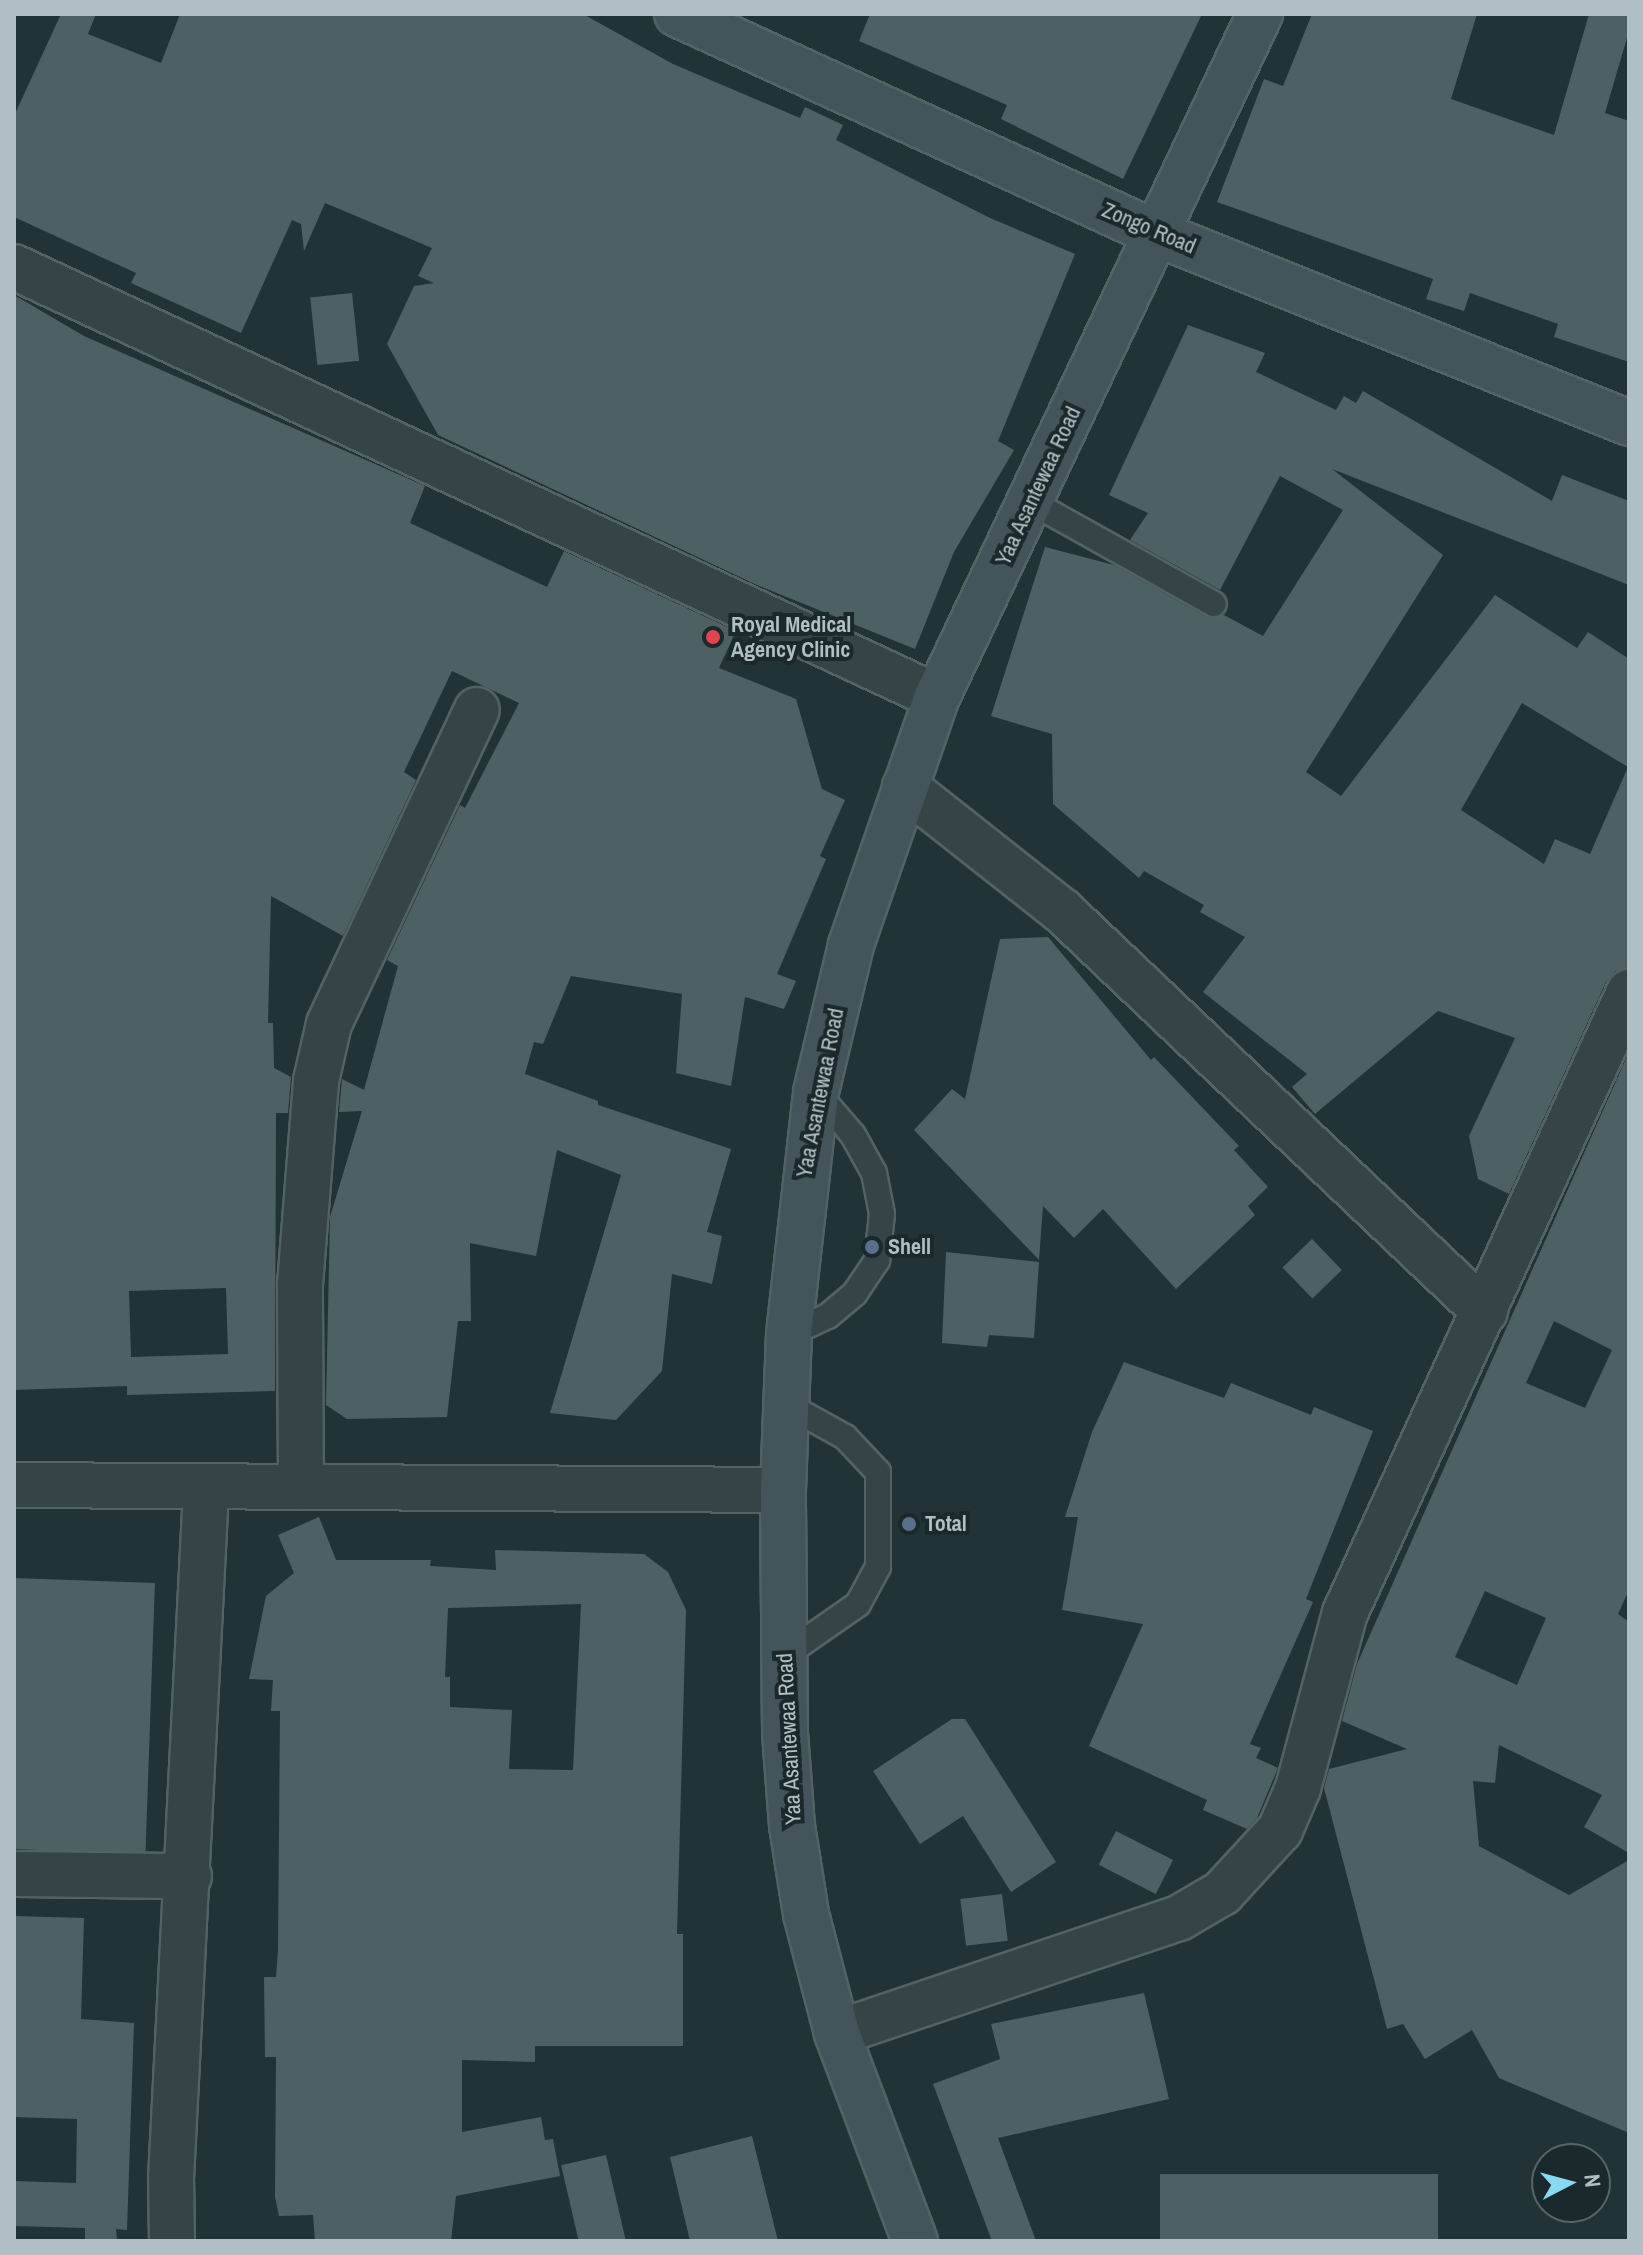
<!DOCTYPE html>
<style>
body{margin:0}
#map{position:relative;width:1643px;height:2255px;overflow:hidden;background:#223337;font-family:"Archivo Narrow",sans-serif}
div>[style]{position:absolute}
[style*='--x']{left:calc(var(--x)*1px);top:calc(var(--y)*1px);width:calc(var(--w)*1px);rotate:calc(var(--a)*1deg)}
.building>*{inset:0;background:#4d6165;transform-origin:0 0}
.roads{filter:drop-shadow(2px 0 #536265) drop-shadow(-2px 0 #536265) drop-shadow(0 2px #536265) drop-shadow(0 -2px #536265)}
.lane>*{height:24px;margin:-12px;padding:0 12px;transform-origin:12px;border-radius:12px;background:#354447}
.street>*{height:44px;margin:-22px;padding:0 22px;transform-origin:22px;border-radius:22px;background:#354447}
.secondary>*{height:44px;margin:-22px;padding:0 22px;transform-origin:22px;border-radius:22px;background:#43555a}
.dots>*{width:22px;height:22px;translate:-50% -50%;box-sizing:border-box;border:4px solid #1b292c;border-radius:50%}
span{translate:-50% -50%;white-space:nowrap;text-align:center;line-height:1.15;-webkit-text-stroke:8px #1b292c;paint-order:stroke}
.street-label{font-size:22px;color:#b0bfc4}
.poi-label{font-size:22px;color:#b0bfc4;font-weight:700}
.left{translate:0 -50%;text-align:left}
.frame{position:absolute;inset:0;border:16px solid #b0bfc4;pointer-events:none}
.north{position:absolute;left:1531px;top:2143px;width:80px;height:80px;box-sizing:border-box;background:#1b292c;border:2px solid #576569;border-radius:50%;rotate:84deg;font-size:22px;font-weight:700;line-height:32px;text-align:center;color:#b0bfc4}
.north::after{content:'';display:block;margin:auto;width:28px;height:36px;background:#87daf1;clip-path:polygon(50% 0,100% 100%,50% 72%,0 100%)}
</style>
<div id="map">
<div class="building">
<i style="clip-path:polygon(61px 14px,96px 14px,88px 34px,161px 63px,180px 14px,583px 14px,673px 64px,800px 118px,805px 107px,843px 125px,836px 140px,990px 218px,1075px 254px,998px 441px,1014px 450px,954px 552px,915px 649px,757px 585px,438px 435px,387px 344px,414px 286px,434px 283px,418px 276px,432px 248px,325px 203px,304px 251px,301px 224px,292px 220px,241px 333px,131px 283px,136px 273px,14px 217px,14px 116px)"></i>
<i style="clip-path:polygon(870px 14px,1202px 14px,1123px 179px,1001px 119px,1007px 105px,859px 41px)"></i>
<i style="clip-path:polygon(1312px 14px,1477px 14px,1451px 99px,1554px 135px,1589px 14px,1629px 14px,1629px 31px,1605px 113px,1629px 121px,1629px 362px,1554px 337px,1558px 324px,1470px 293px,1464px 311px,1426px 299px,1433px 279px,1217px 202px,1264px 79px,1283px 86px)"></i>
<i style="left:352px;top:293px;width:68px;height:42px;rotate:84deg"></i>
<i style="clip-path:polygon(evenodd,14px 295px,84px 336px,425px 486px,410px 523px,547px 587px,564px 551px,736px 631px,719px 668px,796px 699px,822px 789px,845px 800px,820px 856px,826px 859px,777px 974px,796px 981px,784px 1009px,745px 997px,731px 1086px,676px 1073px,682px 994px,571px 976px,543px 1044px,534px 1042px,525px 1074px,598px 1101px,598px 1105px,731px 1149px,707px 1232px,722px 1236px,712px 1284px,672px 1274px,662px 1371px,616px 1420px,550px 1413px,621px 1175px,557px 1150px,536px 1256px,470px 1243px,471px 1321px,458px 1321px,447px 1417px,347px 1419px,326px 1405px,330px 1217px,362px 1111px,339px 1112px,342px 1079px,364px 1090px,398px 966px,387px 960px,460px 805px,465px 808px,519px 703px,452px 671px,404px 772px,416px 780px,343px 936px,271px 896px,268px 1023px,273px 1023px,274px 1068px,291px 1077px,288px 1113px,276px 1113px,275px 1391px,127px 1395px,127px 1386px,14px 1390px,14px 295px,226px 1288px,228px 1354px,131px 1357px,129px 1291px,226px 1288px)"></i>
<i style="clip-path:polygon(evenodd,1188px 325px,1265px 353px,1256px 372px,1336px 410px,1344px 396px,1356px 403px,1363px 391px,1552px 501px,1562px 475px,1629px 501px,1629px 585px,1332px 469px,1443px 555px,1306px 772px,1341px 796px,1495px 595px,1577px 648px,1588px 632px,1629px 659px,1629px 967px,1615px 971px,1606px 982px,1509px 1194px,1478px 1179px,1469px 1136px,1515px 1038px,1438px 1011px,1315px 1114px,1292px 1087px,1307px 1074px,1203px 992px,1245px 937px,1200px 912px,1204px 905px,1144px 871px,1139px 878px,1053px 804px,1052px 734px,991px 716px,1045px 547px,1114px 565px,1207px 617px,1224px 615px,1263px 636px,1343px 510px,1280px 476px,1220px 590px,1130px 540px,1148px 513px,1109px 495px,1188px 325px,1522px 703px,1628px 767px,1590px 854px,1555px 839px,1544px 864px,1461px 810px,1522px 703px)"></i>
<i style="clip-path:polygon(1048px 937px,1151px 1060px,1154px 1057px,1239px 1146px,1234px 1150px,1268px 1187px,1248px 1206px,1255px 1215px,1176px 1289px,1103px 1209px,1074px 1238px,1043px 1206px,1039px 1260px,914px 1130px,952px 1089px,965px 1099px,1000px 939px)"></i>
<i style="clip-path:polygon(evenodd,1629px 1052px,1629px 1590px,1618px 1614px,1629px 1622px,1629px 1853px,1584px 1827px,1602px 1795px,1499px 1745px,1495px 1783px,1473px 1781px,1479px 1846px,1569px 1895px,1629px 1860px,1629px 2133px,1499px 2078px,1472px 2030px,1425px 2059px,1403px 2024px,1387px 2029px,1324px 1788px,1329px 1769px,1407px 1749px,1342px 1721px,1357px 1664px,1629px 1052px,1554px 1321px,1612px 1350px,1585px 1408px,1526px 1383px,1554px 1321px,1629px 1052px,1485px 1591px,1546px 1618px,1517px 1685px,1455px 1657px,1485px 1591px)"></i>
<i style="left:1312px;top:1239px;width:43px;height:41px;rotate:46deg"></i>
<i style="clip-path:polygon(946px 1252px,1039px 1262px,1034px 1338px,989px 1335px,987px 1347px,942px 1343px)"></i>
<i style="clip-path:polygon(1124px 1362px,1224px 1398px,1231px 1383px,1311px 1415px,1314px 1407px,1373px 1431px,1306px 1599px,1313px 1602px,1250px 1744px,1261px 1748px,1256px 1758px,1278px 1768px,1257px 1818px,1247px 1829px,1203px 1810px,1207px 1800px,1089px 1746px,1143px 1624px,1062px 1610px,1078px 1517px,1065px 1517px,1092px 1432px)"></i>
<i style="clip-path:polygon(evenodd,319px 1517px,336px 1560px,431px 1560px,430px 1566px,496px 1570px,495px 1550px,644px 1554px,668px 1572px,686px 1610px,677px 1934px,683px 1934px,683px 2046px,535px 2046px,535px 2062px,462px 2060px,462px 2132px,541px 2117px,545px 2140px,553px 2139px,560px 2176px,456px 2196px,451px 2241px,315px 2241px,313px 2215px,279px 2216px,275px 2197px,276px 2057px,265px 2057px,264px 1977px,276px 1977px,278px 1950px,280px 1711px,271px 1711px,273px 1680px,249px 1679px,266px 1596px,294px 1573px,278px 1535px,319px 1517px,581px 1604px,573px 1770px,509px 1769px,512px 1710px,450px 1707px,450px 1677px,445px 1677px,448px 1608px,581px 1604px)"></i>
<i style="left:14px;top:1578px;width:141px;height:271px;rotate:2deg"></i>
<i style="clip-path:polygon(952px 1719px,965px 1719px,1056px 1862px,1011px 1892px,963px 1816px,920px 1844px,873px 1771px)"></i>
<i style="left:1116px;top:1831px;width:64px;height:38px;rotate:27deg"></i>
<i style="left:1002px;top:1894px;width:47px;height:42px;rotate:83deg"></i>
<i style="clip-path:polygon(14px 1916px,84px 1918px,81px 2019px,134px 2023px,127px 2230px,116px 2229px,117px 2241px,85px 2241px,85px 2228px,14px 2226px,14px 2181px,76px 2183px,77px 2119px,14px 2117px)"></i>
<i style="clip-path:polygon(1144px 1993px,1169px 2099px,998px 2138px,1036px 2241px,992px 2241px,933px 2084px,1000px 2059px,991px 2024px)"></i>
<i style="clip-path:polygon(752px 2136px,778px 2241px,690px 2241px,670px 2157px)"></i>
<i style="left:606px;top:2155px;width:88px;height:46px;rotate:77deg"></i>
<i style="left:1160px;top:2174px;width:278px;height:67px"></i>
</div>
<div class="roads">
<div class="lane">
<i style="--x:1033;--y:503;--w:207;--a:29.2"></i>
<i style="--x:789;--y:1334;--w:43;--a:-24.8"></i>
<i style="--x:828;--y:1316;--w:35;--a:-40"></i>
<i style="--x:855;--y:1293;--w:40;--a:-56"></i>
<i style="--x:877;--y:1260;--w:46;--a:-83.8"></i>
<i style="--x:882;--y:1214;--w:42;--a:-101"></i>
<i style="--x:874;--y:1173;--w:43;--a:-118.9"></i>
<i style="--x:853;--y:1135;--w:57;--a:-130.7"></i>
<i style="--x:785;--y:1655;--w:89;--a:-34.9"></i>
<i style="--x:858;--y:1604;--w:42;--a:-61.6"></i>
<i style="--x:878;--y:1567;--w:95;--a:-90"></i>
<i style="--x:878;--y:1472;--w:48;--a:-133.3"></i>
<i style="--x:845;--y:1437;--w:66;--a:-151.1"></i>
</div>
<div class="street">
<i style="--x:14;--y:267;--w:1018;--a:24.98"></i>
<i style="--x:905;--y:787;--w:199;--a:38.3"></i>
<i style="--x:1061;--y:910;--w:584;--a:43.47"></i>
<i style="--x:14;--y:1485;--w:769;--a:0.37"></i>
<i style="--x:301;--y:1485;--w:200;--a:-90.3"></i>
<i style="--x:300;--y:1285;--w:205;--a:-85.5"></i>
<i style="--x:316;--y:1081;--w:58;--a:-77.2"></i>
<i style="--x:329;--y:1024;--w:347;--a:-64.8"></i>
<i style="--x:14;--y:1874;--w:175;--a:0.7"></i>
<i style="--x:837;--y:2033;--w:361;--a:-18.6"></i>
<i style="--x:1179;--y:1918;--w:50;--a:-30.2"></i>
<i style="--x:1222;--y:1893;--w:86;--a:-47.4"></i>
<i style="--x:1280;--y:1830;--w:46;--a:-66.8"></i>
<i style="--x:1298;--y:1788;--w:181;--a:-75"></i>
<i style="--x:1345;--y:1613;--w:683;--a:-65.42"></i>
<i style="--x:172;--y:2241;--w:62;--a:-90.9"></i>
<i style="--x:171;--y:2179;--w:690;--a:-87.09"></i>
</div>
<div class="secondary">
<i style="--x:677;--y:14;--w:524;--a:24.61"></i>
<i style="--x:1153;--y:232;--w:513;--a:21.86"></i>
<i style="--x:915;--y:2241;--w:222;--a:-110.6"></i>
<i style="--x:837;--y:2033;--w:123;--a:-104.6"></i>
<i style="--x:806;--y:1914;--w:89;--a:-99"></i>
<i style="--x:792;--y:1826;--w:94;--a:-94.3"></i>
<i style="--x:785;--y:1732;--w:242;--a:-90.5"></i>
<i style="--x:783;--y:1490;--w:156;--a:-87.8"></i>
<i style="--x:789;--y:1334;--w:244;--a:-83.6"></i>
<i style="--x:816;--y:1092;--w:151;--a:-76.6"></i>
<i style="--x:851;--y:945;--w:262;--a:-70.9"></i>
<i style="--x:937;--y:697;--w:756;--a:-64.69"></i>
</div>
</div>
<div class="dots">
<i style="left:713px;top:637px;background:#e0444e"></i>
<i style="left:872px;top:1247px;background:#5c6f8a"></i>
<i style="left:909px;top:1524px;background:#5c6f8a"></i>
</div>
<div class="street-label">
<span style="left:1149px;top:228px;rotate:23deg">Zongo Road</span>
<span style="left:1038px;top:486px;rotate:-65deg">Yaa Asantewaa Road</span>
<span style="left:820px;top:1093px;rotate:-79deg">Yaa Asantewaa Road</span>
<span style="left:789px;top:1739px;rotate:-93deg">Yaa Asantewaa Road</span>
</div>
<div class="poi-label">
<span class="left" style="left:731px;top:637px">Royal Medical<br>Agency Clinic</span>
<span class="left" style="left:888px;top:1247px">Shell</span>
<span class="left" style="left:925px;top:1524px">Total</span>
</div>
<div class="frame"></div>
<div class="north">N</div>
</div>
